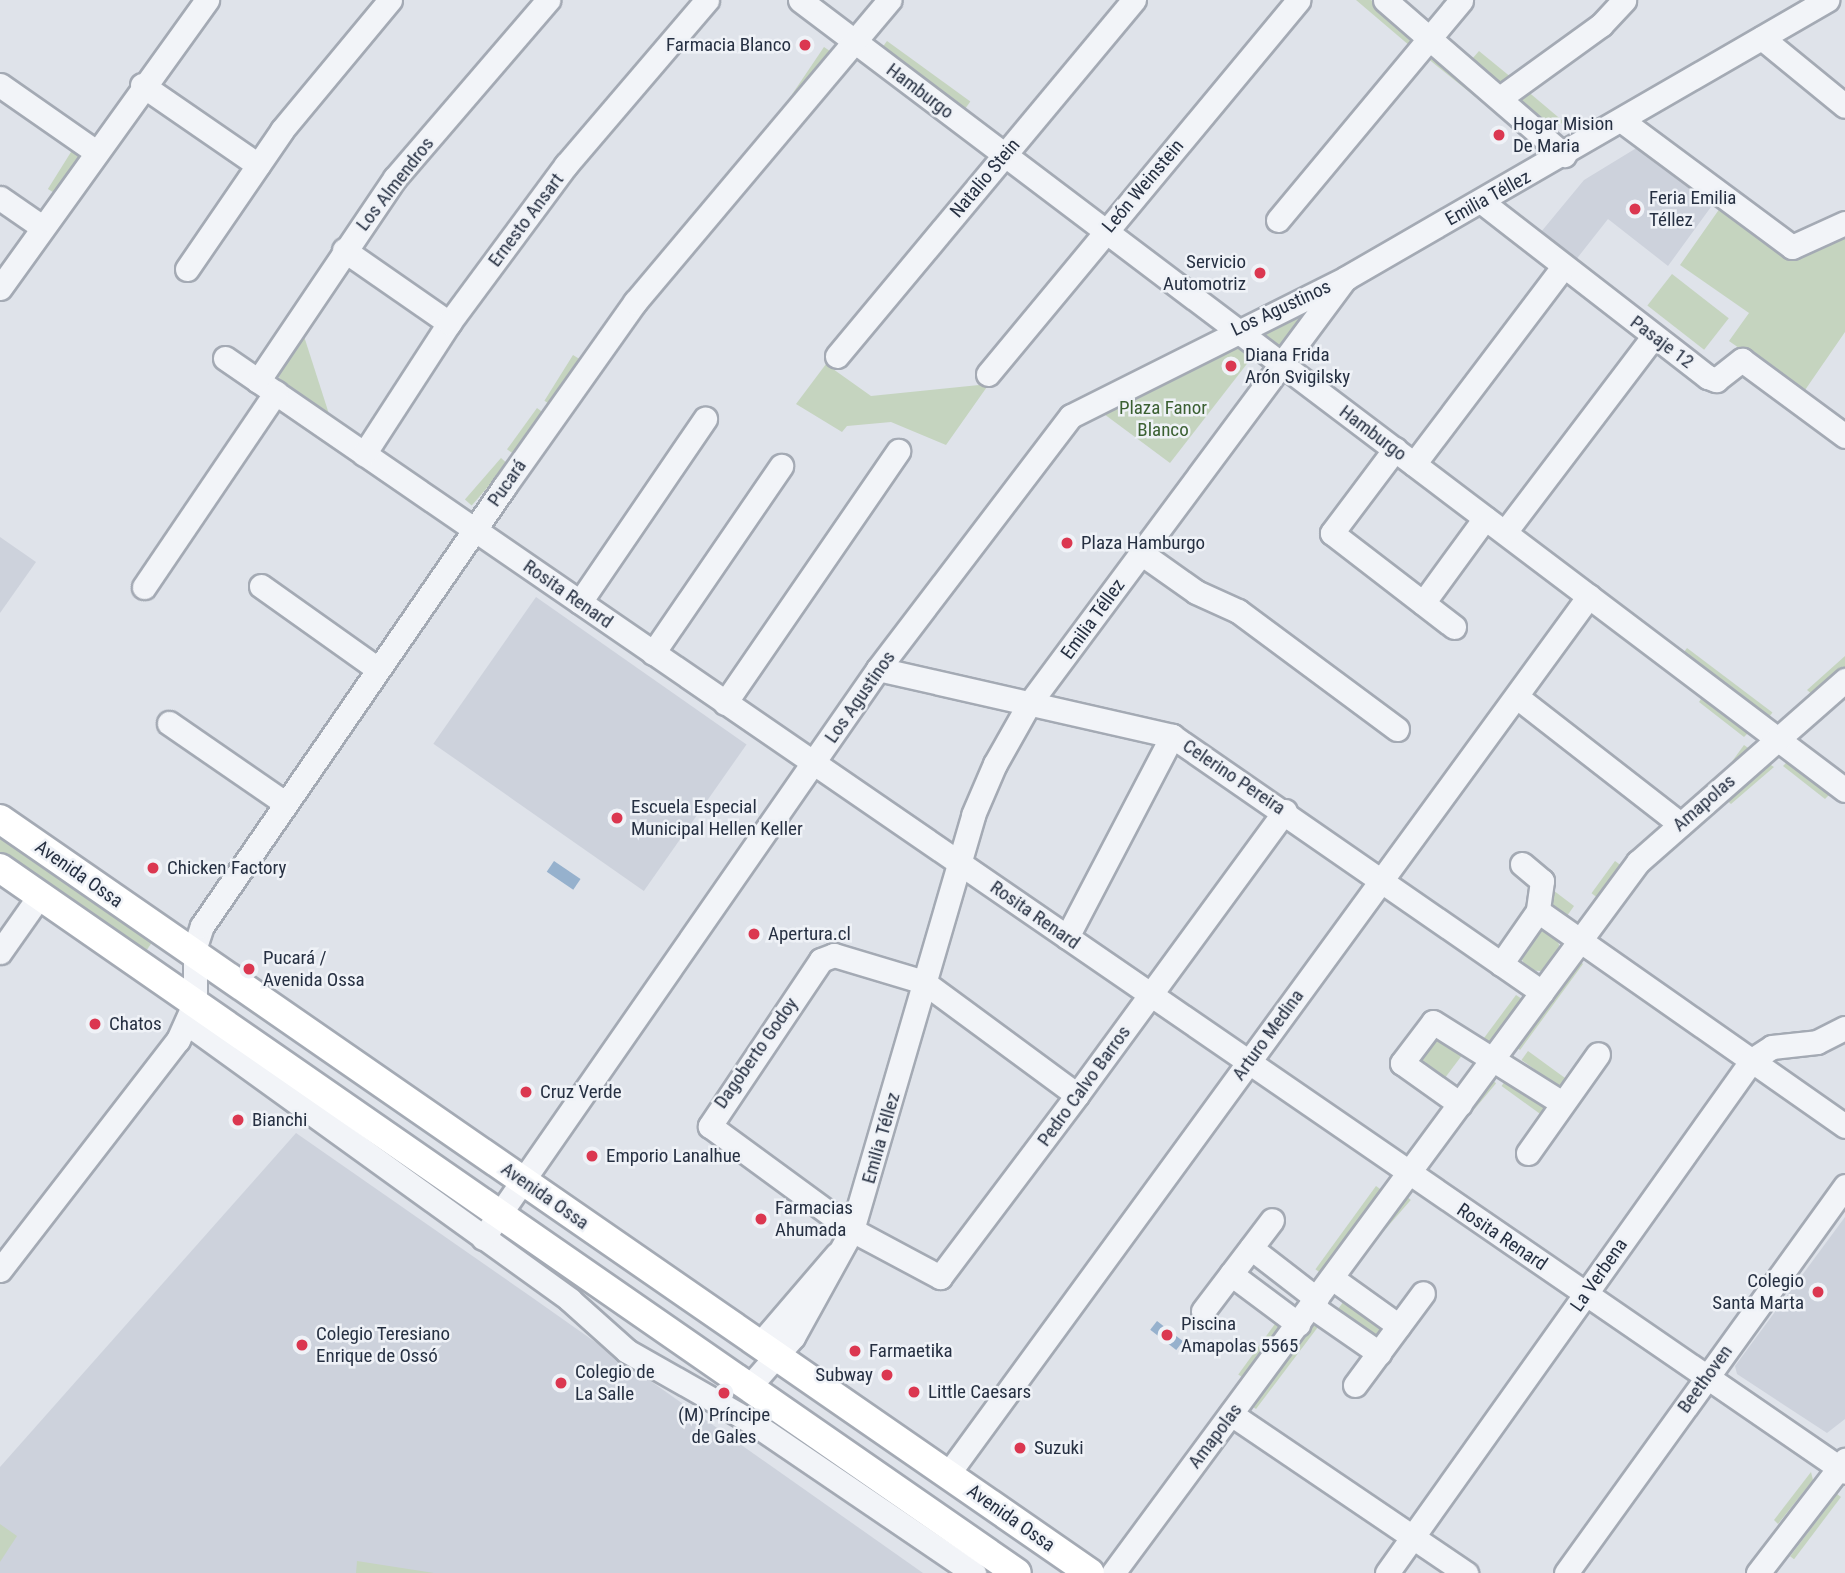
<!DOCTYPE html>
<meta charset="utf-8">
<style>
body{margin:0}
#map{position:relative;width:1845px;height:1573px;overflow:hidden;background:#dfe3ea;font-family:"Roboto Condensed",sans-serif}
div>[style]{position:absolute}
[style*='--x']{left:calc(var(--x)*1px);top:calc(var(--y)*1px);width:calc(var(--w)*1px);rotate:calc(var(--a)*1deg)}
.built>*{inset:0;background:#cdd2dc;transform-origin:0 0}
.green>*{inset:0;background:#c5d4bf;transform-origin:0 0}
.round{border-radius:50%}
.water>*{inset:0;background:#96b1cd;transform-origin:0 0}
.roads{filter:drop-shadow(2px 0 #a4aab4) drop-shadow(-2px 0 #a4aab4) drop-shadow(0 2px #a4aab4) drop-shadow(0 -2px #a4aab4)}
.minor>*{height:23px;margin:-11.5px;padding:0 11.5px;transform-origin:11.5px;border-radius:11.5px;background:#f2f4f8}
.major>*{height:28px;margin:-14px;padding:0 14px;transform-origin:14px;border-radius:14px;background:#fff}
.dots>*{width:19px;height:19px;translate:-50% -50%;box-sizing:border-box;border:4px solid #eff2f7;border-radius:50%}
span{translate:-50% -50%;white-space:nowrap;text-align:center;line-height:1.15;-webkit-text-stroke:5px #eff2f7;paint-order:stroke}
.poi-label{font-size:19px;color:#263042}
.right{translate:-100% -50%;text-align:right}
.left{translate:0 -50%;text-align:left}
.street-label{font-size:19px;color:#263042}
.park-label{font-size:19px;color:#3b6032}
</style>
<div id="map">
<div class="built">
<i style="clip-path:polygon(1643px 144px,1716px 200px,1668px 266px,1608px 219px,1571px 266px,1536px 238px,1584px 180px)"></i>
<i style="clip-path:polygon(0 537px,36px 562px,0 613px)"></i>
<i style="left:536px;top:597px;width:257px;height:179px;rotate:35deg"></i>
<i style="clip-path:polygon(296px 1133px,530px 1296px,923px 1573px,0 1573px,0 1467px)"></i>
<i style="clip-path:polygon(1845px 1217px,1845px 1419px,1827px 1433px,1737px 1374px,1735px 1366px)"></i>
</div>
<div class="green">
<i style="clip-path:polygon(1356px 0,1371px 0,1415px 38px,1410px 46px)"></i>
<i style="left:887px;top:41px;width:103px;height:10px;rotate:36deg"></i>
<i style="left:824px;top:47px;width:11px;height:67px;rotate:34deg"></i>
<i style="clip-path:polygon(1479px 51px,1512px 78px,1499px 82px,1472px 59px)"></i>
<i style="clip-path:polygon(1433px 54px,1533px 143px,1427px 58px)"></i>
<i style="clip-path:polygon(1519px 84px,1564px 122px,1553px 128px,1520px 100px)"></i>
<i style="left:76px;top:144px;width:9px;height:53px;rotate:32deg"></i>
<i style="clip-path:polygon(1725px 201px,1800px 255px,1845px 226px,1845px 332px,1803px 393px,1729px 341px,1749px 313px,1680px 265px)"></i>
<i style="left:1672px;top:274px;width:72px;height:40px;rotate:38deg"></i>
<i style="clip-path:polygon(1311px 303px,1278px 347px,1258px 333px)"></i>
<i style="clip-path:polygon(302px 330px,329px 414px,282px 383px,276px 371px)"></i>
<i style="clip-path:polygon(1237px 343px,1253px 356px,1170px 463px,1104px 414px)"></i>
<i style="left:573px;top:355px;width:9px;height:54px;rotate:32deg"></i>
<i style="clip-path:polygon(826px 364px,871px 396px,989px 384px,946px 445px,891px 422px,847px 426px,842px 432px,796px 404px)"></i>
<i style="left:537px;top:408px;width:9px;height:51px;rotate:36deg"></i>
<i style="left:501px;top:458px;width:9px;height:55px;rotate:41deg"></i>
<i style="left:1687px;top:648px;width:107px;height:8px;rotate:37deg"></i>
<i style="clip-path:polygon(1845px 656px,1845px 668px,1813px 695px,1807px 690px)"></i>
<i style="clip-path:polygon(1703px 696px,1750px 731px,1744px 737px,1699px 702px)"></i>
<i style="left:1744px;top:745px;width:9px;height:96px;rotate:36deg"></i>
<i style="clip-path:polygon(1788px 761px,1831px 793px,1825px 799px,1783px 766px)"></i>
<i style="clip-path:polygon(1766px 762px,1774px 767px,1731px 804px,1725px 799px)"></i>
<i style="left:0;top:835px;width:186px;height:15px;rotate:34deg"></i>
<i style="left:1615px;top:861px;width:9px;height:40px;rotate:36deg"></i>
<i style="clip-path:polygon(1545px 884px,1574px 906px,1567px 916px,1542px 905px)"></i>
<i class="round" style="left:1520px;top:931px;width:40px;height:40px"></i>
<i style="clip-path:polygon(1578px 959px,1583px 964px,1520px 1050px,1513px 1045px)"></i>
<i style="clip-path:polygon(1516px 995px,1522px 999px,1519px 1007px,1491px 1044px,1484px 1038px)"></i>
<i style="left:1434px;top:1026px;width:40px;height:45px;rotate:37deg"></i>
<i style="left:1528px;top:1051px;width:53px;height:11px;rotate:36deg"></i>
<i style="left:1508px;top:1077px;width:53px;height:11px;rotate:36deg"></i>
<i style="left:1490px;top:1078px;width:8px;height:110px;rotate:40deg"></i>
<i style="left:1376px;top:1186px;width:9px;height:103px;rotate:36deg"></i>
<i style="left:1404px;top:1194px;width:9px;height:108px;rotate:41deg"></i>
<i style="left:1348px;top:1295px;width:52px;height:26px;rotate:35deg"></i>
<i style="clip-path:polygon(1316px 1313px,1324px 1319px,1256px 1409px,1250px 1405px)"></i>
<i style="left:1280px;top:1317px;width:9px;height:71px;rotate:36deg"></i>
<i style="clip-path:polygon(1811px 1472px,1813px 1480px,1778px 1524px,1774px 1520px)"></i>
<i style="left:1837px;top:1494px;width:5px;height:78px;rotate:37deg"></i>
<i style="clip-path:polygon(0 1524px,17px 1536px,0 1562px)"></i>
<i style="clip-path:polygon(357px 1561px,434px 1573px,356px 1573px)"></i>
</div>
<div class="water">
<i style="left:554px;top:861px;width:32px;height:13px;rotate:34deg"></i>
<i style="left:1157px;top:1321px;width:33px;height:11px;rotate:38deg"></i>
</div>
<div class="roads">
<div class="minor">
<i style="--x:800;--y:0;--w:1310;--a:37.09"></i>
<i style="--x:1385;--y:0;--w:237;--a:40.9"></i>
<i style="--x:1762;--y:38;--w:107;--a:39.3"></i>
<i style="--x:0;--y:85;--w:117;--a:34.9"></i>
<i style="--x:142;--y:85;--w:141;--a:34.6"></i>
<i style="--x:1500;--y:98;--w:125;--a:-35.9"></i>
<i style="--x:1601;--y:25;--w:34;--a:-47"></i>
<i style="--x:1621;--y:120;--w:213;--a:36.6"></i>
<i style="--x:1792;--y:247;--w:58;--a:-24.4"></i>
<i style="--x:0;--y:198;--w:51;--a:34.6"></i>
<i style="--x:1482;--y:202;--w:286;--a:37.8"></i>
<i style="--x:1708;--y:377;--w:9;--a:21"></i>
<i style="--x:1716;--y:380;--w:33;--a:-38"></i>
<i style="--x:1742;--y:360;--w:128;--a:36.4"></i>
<i style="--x:1278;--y:220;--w:286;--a:-50.2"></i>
<i style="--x:344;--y:250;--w:128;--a:34.8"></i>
<i style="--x:187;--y:269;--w:168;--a:-55.6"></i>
<i style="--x:282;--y:130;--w:169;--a:-50.3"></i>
<i style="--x:0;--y:288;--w:355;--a:-54.3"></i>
<i style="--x:837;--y:356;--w:464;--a:-50.2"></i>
<i style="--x:225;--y:358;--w:1966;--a:34.51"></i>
<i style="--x:988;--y:374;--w:486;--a:-50.3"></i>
<i style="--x:258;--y:381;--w:245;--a:-56"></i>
<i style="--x:395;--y:178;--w:235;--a:-49.3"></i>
<i style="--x:1395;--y:449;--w:105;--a:126.9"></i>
<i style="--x:1332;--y:533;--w:154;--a:37.6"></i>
<i style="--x:364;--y:454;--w:156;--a:-57"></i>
<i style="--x:449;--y:323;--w:197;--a:-53.5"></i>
<i style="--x:566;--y:165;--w:217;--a:-49.5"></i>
<i style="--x:1414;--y:464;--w:247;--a:-52.9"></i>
<i style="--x:1505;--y:532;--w:246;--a:-52.8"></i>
<i style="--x:1141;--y:553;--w:67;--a:35.3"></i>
<i style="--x:1196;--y:592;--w:46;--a:24.3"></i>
<i style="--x:1238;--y:611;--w:198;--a:36.6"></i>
<i style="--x:261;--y:586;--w:143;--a:35.4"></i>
<i style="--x:144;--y:587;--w:235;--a:-55.9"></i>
<i style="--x:580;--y:602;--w:222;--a:-55.7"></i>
<i style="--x:1423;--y:603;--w:105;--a:-53.9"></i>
<i style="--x:653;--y:653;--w:227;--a:-55.6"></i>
<i style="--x:878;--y:669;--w:302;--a:12.8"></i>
<i style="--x:1172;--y:736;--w:450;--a:34.7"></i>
<i style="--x:1517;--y:697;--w:207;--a:37.9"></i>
<i style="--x:725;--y:703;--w:306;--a:-55.5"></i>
<i style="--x:169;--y:723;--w:141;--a:34.6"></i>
<i style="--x:1522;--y:864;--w:26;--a:40"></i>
<i style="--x:1542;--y:881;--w:30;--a:98"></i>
<i style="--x:1067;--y:937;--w:227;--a:-62.4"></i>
<i style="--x:0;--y:952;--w:70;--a:-54.9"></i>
<i style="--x:1501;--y:964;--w:65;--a:-55.1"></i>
<i style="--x:1538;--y:911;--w:375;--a:35"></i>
<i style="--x:188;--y:1024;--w:471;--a:35.8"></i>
<i style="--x:570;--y:1300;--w:76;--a:41.8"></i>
<i style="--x:627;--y:1351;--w:142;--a:29.6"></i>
<i style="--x:750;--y:1421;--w:271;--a:34.2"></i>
<i style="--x:1077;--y:1095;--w:190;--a:-143.6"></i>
<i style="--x:924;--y:982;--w:94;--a:-163.3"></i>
<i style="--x:834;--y:955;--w:14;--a:159"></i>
<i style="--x:821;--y:960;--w:200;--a:123.8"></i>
<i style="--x:710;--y:1126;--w:176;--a:36.2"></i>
<i style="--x:852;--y:1230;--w:100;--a:28.1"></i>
<i style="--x:940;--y:1277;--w:228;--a:-53"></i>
<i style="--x:1077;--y:1095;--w:352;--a:-53.8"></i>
<i style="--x:1460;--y:1104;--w:71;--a:-144.7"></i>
<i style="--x:1402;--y:1063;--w:51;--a:-52.9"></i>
<i style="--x:1433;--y:1022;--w:152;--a:32.1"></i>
<i style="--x:1528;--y:1153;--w:121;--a:-54.7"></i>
<i style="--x:483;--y:1238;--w:693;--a:-55.23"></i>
<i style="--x:878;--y:669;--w:318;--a:-52.7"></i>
<i style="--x:1071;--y:416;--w:308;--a:-26.6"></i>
<i style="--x:1346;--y:278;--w:556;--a:-30.03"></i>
<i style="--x:1251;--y:1248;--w:83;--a:37.7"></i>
<i style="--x:0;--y:1270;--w:291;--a:-52.3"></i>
<i style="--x:178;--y:1040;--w:42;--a:-65.9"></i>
<i style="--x:195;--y:1002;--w:55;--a:-90"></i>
<i style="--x:195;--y:947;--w:22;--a:-72"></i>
<i style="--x:202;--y:926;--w:533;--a:-55.47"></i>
<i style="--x:504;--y:487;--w:227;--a:-54.7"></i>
<i style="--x:635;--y:302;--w:395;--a:-49.9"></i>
<i style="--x:1231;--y:1274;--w:84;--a:36.7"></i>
<i style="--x:1332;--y:1278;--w:82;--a:35.6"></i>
<i style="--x:1311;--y:1306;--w:83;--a:34.7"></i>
<i style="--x:1203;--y:1311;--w:114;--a:-52.8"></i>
<i style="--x:759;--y:1345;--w:120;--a:-49.4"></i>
<i style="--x:1355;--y:1385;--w:114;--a:-53.5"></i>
<i style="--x:748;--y:1388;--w:68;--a:-48.6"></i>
<i style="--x:793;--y:1337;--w:122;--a:-61.1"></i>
<i style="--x:852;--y:1230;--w:432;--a:-73.7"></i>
<i style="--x:973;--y:815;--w:56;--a:-66.7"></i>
<i style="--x:995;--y:764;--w:69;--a:-60.5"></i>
<i style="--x:1029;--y:704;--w:528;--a:-53.39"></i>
<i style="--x:1231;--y:1414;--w:284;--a:34.1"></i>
<i style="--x:948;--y:1474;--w:1087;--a:-53.87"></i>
<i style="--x:1113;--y:1573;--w:884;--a:-53.56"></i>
<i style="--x:1638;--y:862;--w:276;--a:-41.3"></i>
<i style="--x:1387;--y:1573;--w:630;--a:-54.57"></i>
<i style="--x:1752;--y:1060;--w:24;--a:-33"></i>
<i style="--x:1772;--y:1047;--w:45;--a:-6.3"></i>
<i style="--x:1817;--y:1042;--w:31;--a:-27"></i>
<i style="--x:1566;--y:1573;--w:477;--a:-54.2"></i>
<i style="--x:1758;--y:1573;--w:143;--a:-52.4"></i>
</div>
<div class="major">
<i style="--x:0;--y:819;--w:1325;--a:34.67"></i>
<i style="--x:0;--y:868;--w:1237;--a:34.73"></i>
</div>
</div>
<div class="dots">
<i style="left:805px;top:45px;background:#db3750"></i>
<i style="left:1499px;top:135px;background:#db3750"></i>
<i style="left:1635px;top:209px;background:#db3750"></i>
<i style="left:1260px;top:273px;background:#db3750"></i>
<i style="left:1231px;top:366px;background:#db3750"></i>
<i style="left:1067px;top:543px;background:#db3750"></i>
<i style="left:617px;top:818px;background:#db3750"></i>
<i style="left:153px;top:868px;background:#db3750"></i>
<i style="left:754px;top:934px;background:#db3750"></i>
<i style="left:249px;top:969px;background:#db3750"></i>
<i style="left:95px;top:1024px;background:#db3750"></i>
<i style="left:526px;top:1092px;background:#db3750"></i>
<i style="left:238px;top:1120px;background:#db3750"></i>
<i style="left:592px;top:1156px;background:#db3750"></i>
<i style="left:761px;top:1219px;background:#db3750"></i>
<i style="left:1818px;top:1292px;background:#db3750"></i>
<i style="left:1167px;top:1335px;background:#db3750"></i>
<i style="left:302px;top:1345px;background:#db3750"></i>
<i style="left:855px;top:1351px;background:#db3750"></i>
<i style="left:887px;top:1375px;background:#db3750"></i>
<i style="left:561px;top:1383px;background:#db3750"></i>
<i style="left:914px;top:1392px;background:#db3750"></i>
<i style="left:724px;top:1393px;background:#db3750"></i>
<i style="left:1020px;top:1448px;background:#db3750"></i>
</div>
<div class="poi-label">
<span class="right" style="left:791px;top:45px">Farmacia Blanco</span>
<span class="left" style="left:1513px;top:135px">Hogar Mision<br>De Maria</span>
<span class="left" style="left:1649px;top:209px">Feria Emilia<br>Téllez</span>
<span class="right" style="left:1246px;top:273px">Servicio<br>Automotriz</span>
<span class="left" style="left:1245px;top:366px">Diana Frida<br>Arón Svigilsky</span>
<span class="left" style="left:1081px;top:543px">Plaza Hamburgo</span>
<span class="left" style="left:631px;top:818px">Escuela Especial<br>Municipal Hellen Keller</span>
<span class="left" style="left:167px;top:868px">Chicken Factory</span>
<span class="left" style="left:768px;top:934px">Apertura.cl</span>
<span class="left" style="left:263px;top:969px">Pucará /<br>Avenida Ossa</span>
<span class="left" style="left:109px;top:1024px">Chatos</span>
<span class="left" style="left:540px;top:1092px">Cruz Verde</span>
<span class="left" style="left:252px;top:1120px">Bianchi</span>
<span class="left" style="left:606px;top:1156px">Emporio Lanalhue</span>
<span class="left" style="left:775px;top:1219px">Farmacias<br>Ahumada</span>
<span class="right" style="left:1804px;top:1292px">Colegio<br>Santa Marta</span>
<span class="left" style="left:1181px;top:1335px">Piscina<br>Amapolas 5565</span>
<span class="left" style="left:316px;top:1345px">Colegio Teresiano<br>Enrique de Ossó</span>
<span class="left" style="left:869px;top:1351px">Farmaetika</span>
<span class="left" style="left:575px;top:1383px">Colegio de<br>La Salle</span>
<span class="right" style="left:873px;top:1375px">Subway</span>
<span class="left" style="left:928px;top:1392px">Little Caesars</span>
<span style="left:724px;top:1426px">(M) Príncipe<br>de Gales</span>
<span class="left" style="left:1034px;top:1448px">Suzuki</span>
</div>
<div class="street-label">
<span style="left:920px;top:91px;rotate:37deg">Hamburgo</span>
<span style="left:985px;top:178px;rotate:-50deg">Natalio Stein</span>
<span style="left:395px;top:184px;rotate:-52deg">Los Almendros</span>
<span style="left:1143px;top:186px;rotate:-50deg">León Weinstein</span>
<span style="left:1488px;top:198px;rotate:-29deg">Emilia Téllez</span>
<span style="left:526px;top:220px;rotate:-53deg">Ernesto Ansart</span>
<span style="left:1281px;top:308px;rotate:-25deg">Los Agustinos</span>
<span style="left:1662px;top:342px;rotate:37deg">Pasaje 12</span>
<span style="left:1373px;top:433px;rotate:37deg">Hamburgo</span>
<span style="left:507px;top:483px;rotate:-55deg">Pucará</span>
<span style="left:568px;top:594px;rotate:35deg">Rosita Renard</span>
<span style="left:1093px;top:619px;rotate:-54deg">Emilia Téllez</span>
<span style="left:860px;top:697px;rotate:-55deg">Los Agustinos</span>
<span style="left:1234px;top:777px;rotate:34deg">Celerino Pereira</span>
<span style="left:1704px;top:803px;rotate:-41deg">Amapolas</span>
<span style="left:79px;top:874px;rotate:35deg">Avenida Ossa</span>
<span style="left:1035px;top:915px;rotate:35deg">Rosita Renard</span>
<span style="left:1268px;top:1035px;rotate:-54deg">Arturo Medina</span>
<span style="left:756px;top:1053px;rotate:-55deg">Dagoberto Godoy</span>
<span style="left:1084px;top:1086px;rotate:-54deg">Pedro Calvo Barros</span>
<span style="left:881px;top:1138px;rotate:-74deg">Emilia Téllez</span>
<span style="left:545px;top:1196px;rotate:35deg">Avenida Ossa</span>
<span style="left:1502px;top:1237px;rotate:34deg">Rosita Renard</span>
<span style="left:1599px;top:1275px;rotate:-55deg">La Verbena</span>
<span style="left:1705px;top:1379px;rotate:-54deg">Beethoven</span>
<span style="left:1215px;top:1436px;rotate:-53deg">Amapolas</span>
<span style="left:1011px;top:1518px;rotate:35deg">Avenida Ossa</span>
</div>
<div class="park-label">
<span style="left:1163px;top:419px">Plaza Fanor<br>Blanco</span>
</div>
</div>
